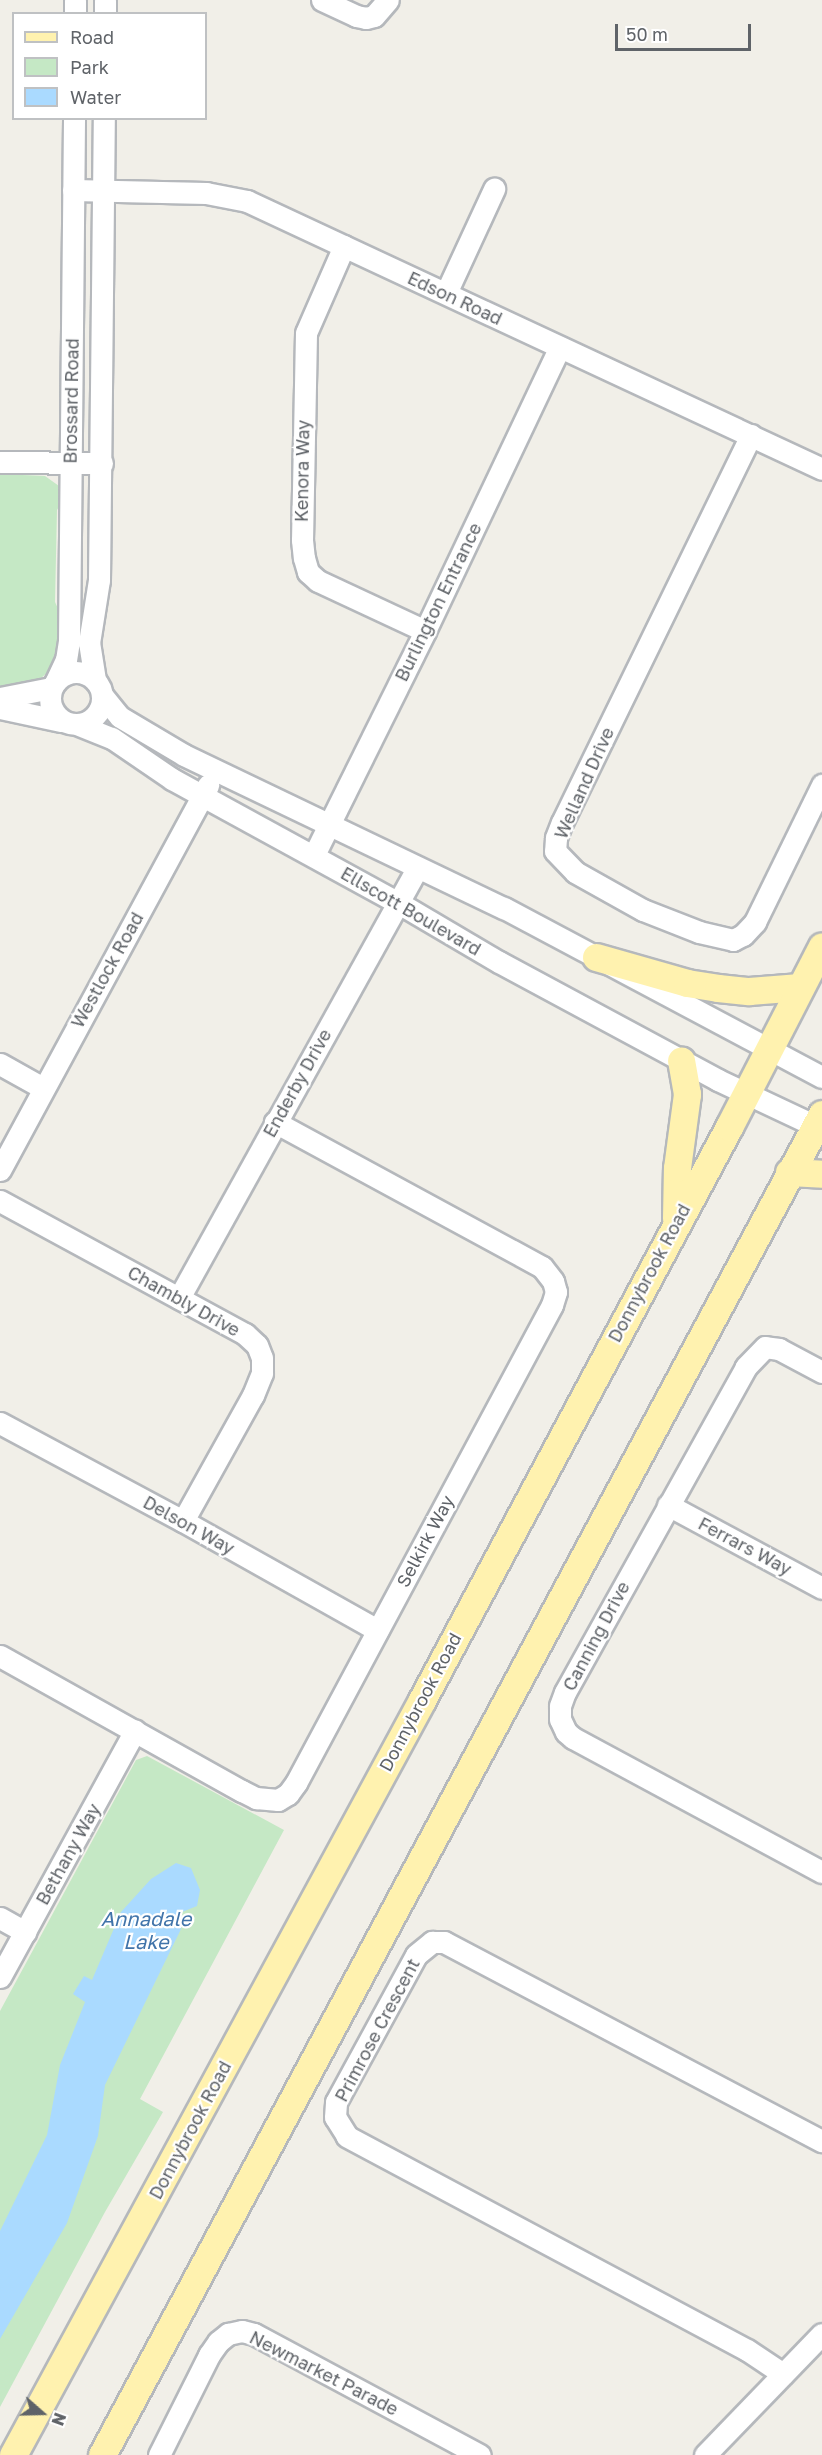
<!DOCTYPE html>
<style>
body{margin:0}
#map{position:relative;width:822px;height:2455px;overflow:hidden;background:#f1efe8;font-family:"Golos Text",sans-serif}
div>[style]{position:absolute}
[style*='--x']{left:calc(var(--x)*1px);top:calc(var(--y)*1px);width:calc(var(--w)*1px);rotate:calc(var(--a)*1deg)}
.green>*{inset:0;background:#c5e8c5}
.water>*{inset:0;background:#aadaff}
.roads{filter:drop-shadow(2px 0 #b5b8bc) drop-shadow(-2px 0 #b5b8bc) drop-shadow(0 2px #b5b8bc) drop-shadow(0 -2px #b5b8bc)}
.minor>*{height:21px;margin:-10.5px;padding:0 10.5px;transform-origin:10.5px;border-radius:10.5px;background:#fff}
.minor>.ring{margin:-10.5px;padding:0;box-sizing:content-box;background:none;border:21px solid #fff;border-radius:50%}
.major>*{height:27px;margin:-13.5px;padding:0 13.5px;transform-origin:13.5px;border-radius:13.5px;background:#fff2af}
span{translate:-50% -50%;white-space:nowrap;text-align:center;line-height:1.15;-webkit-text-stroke:4.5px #fff;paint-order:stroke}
.street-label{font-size:18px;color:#5f6368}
.water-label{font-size:20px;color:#4174aa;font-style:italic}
.legend{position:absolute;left:12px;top:12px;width:195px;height:108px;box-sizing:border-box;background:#fff;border:2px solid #bfc1c3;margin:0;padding:8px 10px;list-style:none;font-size:18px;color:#5f6368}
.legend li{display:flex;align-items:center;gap:12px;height:30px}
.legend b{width:30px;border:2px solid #bfc1c3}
.north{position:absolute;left:12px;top:2383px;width:60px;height:60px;-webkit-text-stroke:4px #fff;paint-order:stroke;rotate:110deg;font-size:16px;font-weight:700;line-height:24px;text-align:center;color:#5f6368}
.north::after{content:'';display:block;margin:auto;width:21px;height:27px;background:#5f6368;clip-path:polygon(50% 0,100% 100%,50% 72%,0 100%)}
.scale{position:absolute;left:615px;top:24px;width:136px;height:27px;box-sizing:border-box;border:3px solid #5f6368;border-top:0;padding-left:8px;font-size:18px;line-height:21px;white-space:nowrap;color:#5f6368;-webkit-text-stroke:4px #fff;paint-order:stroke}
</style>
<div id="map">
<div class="green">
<i style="clip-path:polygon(0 474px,45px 476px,59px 486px,62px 502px,57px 510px,55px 602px,60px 613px,55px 660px,50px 670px,39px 680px,0 691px)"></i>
<i style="clip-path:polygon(147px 1756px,284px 1830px,140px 2099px,163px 2112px,105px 2212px,0 2407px,0 2011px,136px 1760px)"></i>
</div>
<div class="water">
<i style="clip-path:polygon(176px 1863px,191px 1868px,200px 1890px,197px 1906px,182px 1912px,181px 1929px,105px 2085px,98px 2136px,67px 2223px,0 2339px,0 2231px,47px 2135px,60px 2065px,85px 2002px,73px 1994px,84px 1976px,92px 1980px,121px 1912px,151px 1879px)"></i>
</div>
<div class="roads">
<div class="minor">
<i style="--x:322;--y:0;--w:38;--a:25"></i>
<i style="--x:356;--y:16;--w:10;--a:11"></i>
<i style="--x:366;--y:18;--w:8;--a:-14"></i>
<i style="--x:374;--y:16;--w:21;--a:-49"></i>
<i style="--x:75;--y:14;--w:14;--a:-90"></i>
<i style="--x:105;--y:14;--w:14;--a:-90"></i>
<i style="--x:73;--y:190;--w:133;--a:1.3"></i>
<i style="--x:206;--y:193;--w:42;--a:11"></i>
<i style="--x:247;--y:201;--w:634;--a:24.99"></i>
<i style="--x:344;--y:246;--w:95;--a:113.6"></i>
<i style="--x:306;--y:333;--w:207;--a:91.1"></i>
<i style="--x:302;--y:540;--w:18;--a:84"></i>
<i style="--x:304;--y:558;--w:15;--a:74"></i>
<i style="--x:308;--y:572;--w:13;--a:42"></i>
<i style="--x:318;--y:581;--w:118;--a:25"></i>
<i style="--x:446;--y:293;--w:115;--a:-65.2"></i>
<i style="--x:751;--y:435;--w:431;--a:116"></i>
<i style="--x:562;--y:822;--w:17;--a:111"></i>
<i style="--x:556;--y:838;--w:13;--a:94"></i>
<i style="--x:555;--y:851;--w:29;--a:46"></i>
<i style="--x:575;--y:872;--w:78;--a:29.2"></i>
<i style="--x:643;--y:910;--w:60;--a:21.4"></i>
<i style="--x:699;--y:932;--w:35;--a:13"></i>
<i style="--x:733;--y:940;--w:11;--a:-27"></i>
<i style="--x:743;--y:935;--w:18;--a:-47"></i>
<i style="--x:755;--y:922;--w:153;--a:-63.9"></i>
<i style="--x:0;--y:462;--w:102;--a:0.6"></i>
<i class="ring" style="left:50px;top:672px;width:31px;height:31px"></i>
<i style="--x:95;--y:680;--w:37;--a:-99"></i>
<i style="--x:89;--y:643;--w:64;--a:-81"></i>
<i style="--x:99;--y:580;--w:462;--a:-89.4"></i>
<i style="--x:56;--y:681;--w:23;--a:-65"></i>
<i style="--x:66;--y:660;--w:19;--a:-81"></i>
<i style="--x:69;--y:641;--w:523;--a:-89.45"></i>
<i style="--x:102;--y:695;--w:28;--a:51"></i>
<i style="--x:120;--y:717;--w:74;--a:30.7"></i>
<i style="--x:184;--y:755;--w:355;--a:25.6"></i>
<i style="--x:504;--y:908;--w:360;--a:28"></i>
<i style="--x:0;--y:698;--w:52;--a:-11.1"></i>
<i style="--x:0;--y:708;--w:62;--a:12"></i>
<i style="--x:79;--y:725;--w:35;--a:22"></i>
<i style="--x:112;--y:738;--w:73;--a:34.3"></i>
<i style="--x:172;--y:779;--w:256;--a:28.7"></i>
<i style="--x:397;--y:902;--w:118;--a:30.5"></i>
<i style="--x:499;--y:962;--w:249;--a:28.3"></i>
<i style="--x:718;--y:1080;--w:115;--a:25.2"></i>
<i style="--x:314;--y:855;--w:250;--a:-63.6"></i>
<i style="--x:425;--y:631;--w:314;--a:-64.6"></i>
<i style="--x:0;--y:1064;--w:49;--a:29.2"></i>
<i style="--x:0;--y:1170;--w:438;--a:-61.6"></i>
<i style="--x:0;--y:1201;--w:279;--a:28.5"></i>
<i style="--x:245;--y:1334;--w:16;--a:43"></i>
<i style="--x:257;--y:1345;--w:14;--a:69"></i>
<i style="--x:262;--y:1358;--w:15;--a:90"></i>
<i style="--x:262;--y:1373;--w:24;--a:112"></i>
<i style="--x:253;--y:1395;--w:144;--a:119.1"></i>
<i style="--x:179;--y:1298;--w:491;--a:-61"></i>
<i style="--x:822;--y:1372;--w:49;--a:-151.9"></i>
<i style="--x:779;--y:1349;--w:14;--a:-172"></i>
<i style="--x:765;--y:1347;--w:28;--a:134"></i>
<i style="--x:746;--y:1367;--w:372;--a:119.1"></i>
<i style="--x:565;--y:1692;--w:15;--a:110"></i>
<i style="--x:560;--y:1706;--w:13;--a:90"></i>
<i style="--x:560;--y:1719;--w:14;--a:65"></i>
<i style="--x:566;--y:1732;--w:9;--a:41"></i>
<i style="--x:573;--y:1738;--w:283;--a:28.3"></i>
<i style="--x:0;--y:1423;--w:208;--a:28.2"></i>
<i style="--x:183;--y:1521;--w:223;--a:29.3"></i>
<i style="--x:668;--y:1505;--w:175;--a:28.3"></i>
<i style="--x:0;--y:1656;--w:277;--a:29.2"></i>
<i style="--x:242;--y:1791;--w:16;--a:27"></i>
<i style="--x:256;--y:1798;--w:22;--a:5"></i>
<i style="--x:278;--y:1800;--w:12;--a:-31"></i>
<i style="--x:288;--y:1794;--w:14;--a:-54"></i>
<i style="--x:296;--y:1783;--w:542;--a:-61.83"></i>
<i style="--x:552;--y:1305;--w:14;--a:-73"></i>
<i style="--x:556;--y:1292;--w:11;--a:-105"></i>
<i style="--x:553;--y:1281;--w:18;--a:-128"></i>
<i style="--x:542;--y:1267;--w:304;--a:-151.5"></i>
<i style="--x:0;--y:1918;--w:29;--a:29"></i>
<i style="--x:0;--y:1977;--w:281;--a:-61.3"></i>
<i style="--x:783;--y:2374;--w:43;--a:-146.3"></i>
<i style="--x:747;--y:2350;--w:454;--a:-151.9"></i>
<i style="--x:347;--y:2136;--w:22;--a:-122"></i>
<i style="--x:335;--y:2117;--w:15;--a:-86"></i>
<i style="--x:336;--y:2102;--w:167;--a:-61.4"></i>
<i style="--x:416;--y:1955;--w:21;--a:-39"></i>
<i style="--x:432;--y:1942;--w:12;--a:0"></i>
<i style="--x:444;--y:1942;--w:427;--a:27.8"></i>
<i style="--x:159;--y:2455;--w:112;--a:-63.4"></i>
<i style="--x:209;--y:2355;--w:16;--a:-55"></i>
<i style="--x:218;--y:2342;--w:13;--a:-39"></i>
<i style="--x:228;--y:2334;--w:14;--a:-12"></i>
<i style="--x:242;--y:2331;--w:12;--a:14"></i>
<i style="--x:254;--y:2334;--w:256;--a:28.2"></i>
<i style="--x:705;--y:2455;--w:168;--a:-46"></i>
</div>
<div class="major">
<i style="--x:596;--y:957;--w:95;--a:15.9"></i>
<i style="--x:687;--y:983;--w:31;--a:9"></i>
<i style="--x:718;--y:988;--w:31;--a:6"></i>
<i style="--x:749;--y:991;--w:51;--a:-4.5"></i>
<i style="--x:789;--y:1172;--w:33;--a:3"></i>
<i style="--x:676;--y:1218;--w:50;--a:-88.9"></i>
<i style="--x:677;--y:1168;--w:75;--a:-82.3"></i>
<i style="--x:687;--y:1094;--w:34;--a:-100"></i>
<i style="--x:13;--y:2455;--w:859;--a:-61.55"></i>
<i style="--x:422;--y:1700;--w:650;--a:-61.82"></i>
<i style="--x:729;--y:1127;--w:203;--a:-62.8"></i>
<i style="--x:102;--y:2455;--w:1522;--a:-61.77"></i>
</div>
</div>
<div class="street-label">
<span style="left:455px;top:298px;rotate:25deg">Edson Road</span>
<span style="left:71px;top:401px;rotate:-89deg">Brossard Road</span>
<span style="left:302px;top:471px;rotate:-89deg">Kenora Way</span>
<span style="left:438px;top:602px;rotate:-64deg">Burlington Entrance</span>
<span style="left:584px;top:783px;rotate:-66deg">Welland Drive</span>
<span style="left:411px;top:911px;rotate:30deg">Ellscott Boulevard</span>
<span style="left:107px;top:970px;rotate:-61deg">Westlock Road</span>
<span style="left:297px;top:1083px;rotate:-61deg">Enderby Drive</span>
<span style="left:649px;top:1273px;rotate:-62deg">Donnybrook Road</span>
<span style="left:184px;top:1301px;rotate:29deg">Chambly Drive</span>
<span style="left:189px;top:1525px;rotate:29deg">Delson Way</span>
<span style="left:425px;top:1541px;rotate:-62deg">Selkirk Way</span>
<span style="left:745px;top:1546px;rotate:28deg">Ferrars Way</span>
<span style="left:596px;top:1636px;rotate:-62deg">Canning Drive</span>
<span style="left:420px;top:1702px;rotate:-62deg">Donnybrook Road</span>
<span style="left:68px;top:1854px;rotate:-61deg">Bethany Way</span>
<span style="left:377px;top:2030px;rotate:-62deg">Primrose Crescent</span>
<span style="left:190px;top:2130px;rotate:-62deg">Donnybrook Road</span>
<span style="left:324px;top:2373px;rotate:27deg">Newmarket Parade</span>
</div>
<div class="water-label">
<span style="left:146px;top:1930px">Annadale<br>Lake</span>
</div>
<ul class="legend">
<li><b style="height:8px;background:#fff2af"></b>Road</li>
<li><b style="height:16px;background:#c5e8c5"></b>Park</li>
<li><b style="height:16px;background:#aadaff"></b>Water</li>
</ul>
<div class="north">N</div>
<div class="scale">50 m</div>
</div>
